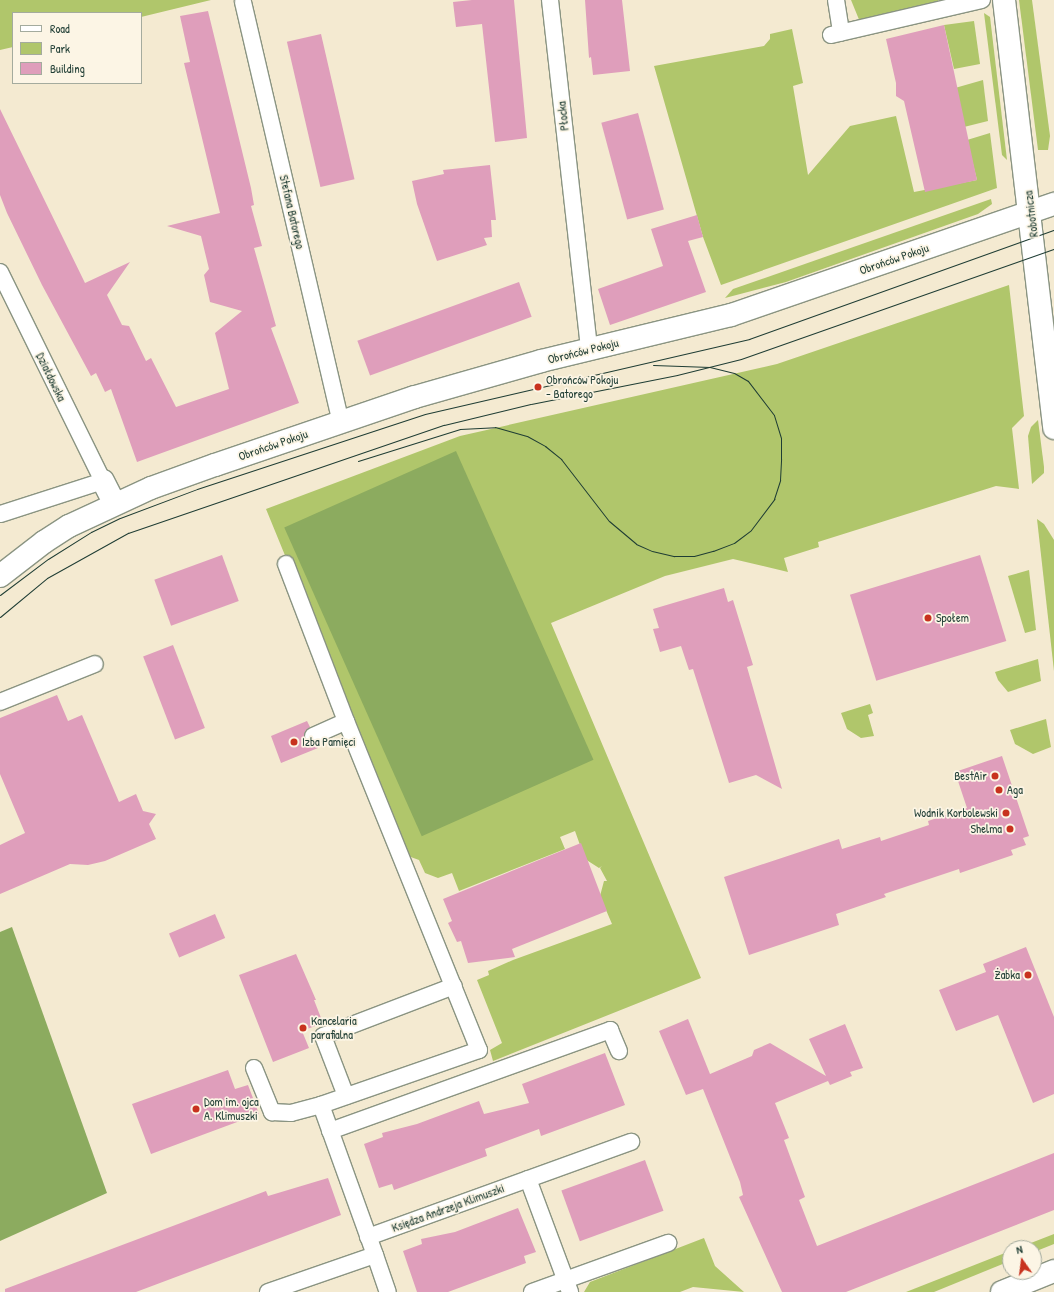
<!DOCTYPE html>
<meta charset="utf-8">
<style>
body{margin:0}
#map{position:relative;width:1054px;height:1292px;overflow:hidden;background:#f4ead1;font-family:"Patrick Hand",sans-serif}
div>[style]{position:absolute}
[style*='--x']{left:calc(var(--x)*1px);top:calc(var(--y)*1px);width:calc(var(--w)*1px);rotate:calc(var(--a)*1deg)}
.green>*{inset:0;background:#b0c66b}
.forest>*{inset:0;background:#8cab5f;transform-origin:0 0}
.building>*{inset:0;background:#df9ebb;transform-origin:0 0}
.roads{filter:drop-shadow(1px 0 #8a9482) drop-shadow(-1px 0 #8a9482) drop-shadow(0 1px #8a9482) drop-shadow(0 -1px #8a9482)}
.service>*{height:16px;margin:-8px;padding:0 8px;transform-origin:8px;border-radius:8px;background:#fff}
.minor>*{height:22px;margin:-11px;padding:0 11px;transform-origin:11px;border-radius:11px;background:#fff}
.tram>*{height:1px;margin:-0.5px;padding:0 0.5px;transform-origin:0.5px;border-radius:0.5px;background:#1f3d34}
.dots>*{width:11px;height:11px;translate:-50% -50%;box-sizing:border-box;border:2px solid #fcf5e5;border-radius:50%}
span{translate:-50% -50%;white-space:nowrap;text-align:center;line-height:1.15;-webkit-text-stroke:3.5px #fcf5e5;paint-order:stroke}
.street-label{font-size:12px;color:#1f3d34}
.poi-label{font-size:12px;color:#1f3d34}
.left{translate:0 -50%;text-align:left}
.right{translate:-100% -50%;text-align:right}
.legend{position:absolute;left:12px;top:12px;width:130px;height:72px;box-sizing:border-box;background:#fcf5e5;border:1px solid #a4ab9e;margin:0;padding:5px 7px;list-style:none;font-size:12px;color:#1f3d34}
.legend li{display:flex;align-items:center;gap:8px;height:20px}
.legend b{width:20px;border:1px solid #a4ab9e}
.north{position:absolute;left:1002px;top:1240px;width:40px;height:40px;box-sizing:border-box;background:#fcf5e5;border:1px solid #a4ab9e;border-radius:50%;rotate:346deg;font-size:11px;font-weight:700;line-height:16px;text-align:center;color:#1f3d34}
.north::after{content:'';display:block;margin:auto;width:14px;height:18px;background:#c8321e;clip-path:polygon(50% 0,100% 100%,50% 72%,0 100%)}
</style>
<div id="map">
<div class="green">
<i style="clip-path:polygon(0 0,211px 0,141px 17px,141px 13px,13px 13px,13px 47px,0 50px)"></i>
<i style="clip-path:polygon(851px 0,938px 0,938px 2px,860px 22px)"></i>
<i style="clip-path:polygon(1019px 0,1032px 0,1050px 136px,1048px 150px,1038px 150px)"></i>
<i style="clip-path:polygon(984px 13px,990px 17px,1007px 160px,1002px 155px)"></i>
<i style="clip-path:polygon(974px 21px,980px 64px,954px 69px,944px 25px)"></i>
<i style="clip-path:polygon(792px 29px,803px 83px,793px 86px,808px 175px,850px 126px,896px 116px,914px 192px,977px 180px,967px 140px,990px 133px,997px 188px,721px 285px,703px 237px,654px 66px,764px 46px,770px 39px,770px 34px)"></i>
<i style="clip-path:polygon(983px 80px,988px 121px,964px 127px,955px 88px)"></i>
<i style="clip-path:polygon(991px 199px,992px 204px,978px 214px,786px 282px,725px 298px,733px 289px)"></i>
<i style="clip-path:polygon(1009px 285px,1024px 416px,1012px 428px,1019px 489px,996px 486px,818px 542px,819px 547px,784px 558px,788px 572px,733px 559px,665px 576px,551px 623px,701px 978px,493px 1061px,490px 1050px,502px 1043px,477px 980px,489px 975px,488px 971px,513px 960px,612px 924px,600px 896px,604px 881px,607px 881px,600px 868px,602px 866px,599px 868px,585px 859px,575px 831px,560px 837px,565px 849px,459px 891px,452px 873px,438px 878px,425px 873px,419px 860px,408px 856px,266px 509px,460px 436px,777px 364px)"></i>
<i style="clip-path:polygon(1038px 420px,1044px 467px,1044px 473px,1032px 484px,1028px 436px,1031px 427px)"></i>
<i style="clip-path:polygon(1037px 519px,1044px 524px,1054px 540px,1054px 671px)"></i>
<i style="clip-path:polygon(1029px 570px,1036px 630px,1025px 633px,1008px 576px)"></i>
<i style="clip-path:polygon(1038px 659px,1041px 681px,1008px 692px,998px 680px,995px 672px)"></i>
<i style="clip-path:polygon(870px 704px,873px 713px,868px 715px,874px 736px,861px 738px,847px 729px,841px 713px)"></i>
<i style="clip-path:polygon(1046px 719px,1051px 747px,1033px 754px,1015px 744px,1010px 730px)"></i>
<i style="clip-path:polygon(1054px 1234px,1054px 1244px,1034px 1252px,1034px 1248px,1018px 1248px)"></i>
<i style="clip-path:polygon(704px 1238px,715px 1266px,744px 1292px,693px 1287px,680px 1292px,584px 1292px,590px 1282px)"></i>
<i style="clip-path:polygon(1010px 1251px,1010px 1261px,934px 1292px,906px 1292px)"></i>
</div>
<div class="forest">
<i style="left:456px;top:451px;width:338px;height:188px;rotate:66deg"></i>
<i style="clip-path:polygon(12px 927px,107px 1193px,0 1241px,0 932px)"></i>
</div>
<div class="building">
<i style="clip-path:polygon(472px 0,514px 0,527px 138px,495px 142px,482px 24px,456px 27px,453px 2px)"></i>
<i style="clip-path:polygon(585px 0,622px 0,630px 71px,593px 75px,591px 57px,589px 58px)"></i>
<i style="clip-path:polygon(208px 11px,251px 188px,254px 205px,251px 206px,262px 246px,254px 248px,276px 326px,271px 328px,299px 403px,137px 462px,111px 389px,105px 392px,96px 373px,91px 376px,42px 285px,7px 213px,0 195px,0 109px,85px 283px,130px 262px,107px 295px,122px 325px,129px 326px,146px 361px,151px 358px,176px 407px,229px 389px,215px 333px,242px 311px,210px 302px,204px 275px,209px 269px,201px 236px,167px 226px,220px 213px,184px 63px,190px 62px,180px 16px)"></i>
<i style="clip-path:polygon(944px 25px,977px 180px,925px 192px,904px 101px,896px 96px,896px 83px,886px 39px)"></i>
<i style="left:321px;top:34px;width:149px;height:35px;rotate:77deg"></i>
<i style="left:638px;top:113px;width:100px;height:38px;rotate:75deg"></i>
<i style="clip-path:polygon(490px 165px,496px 220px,491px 220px,492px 237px,484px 238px,487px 245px,437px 261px,417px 204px,412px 181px,444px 174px,443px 170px)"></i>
<i style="clip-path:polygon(697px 215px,703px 237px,688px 241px,706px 292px,610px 325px,598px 289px,663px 266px,651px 229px)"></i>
<i style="left:519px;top:282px;width:37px;height:172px;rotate:70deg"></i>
<i style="left:222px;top:555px;width:49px;height:72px;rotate:70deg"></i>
<i style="left:980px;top:555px;width:90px;height:136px;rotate:73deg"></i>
<i style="clip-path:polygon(724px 588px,728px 602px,733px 600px,753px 665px,747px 667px,782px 789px,756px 775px,729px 783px,693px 669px,689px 670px,681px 646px,660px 652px,653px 629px,659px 628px,653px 609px)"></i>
<i style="left:173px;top:645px;width:89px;height:32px;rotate:69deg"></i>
<i style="clip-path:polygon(57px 695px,68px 721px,82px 715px,119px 802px,136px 794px,143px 811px,156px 814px,149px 824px,156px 839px,105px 861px,88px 865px,70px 864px,0 894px,0 845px,25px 833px,0 774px,0 718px)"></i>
<i style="clip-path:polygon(307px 721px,310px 727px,305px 731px,304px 740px,308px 744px,317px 745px,318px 748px,281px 763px,271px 736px)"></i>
<i style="clip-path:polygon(1002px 756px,1029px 836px,1023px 838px,1026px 845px,1011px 850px,1013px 855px,960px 873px,959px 869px,884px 894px,886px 897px,836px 914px,839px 925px,749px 955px,724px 877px,839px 839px,842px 849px,880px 837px,881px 841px,929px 825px,928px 821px,967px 808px,955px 772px)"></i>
<i style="clip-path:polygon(581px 843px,607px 911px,512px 949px,515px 957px,468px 963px,461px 941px,457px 942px,448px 923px,452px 921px,443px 899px)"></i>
<i style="left:215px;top:914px;width:26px;height:50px;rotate:67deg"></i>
<i style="clip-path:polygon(1026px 947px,1054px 1017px,1054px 1094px,1033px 1103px,998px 1015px,956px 1031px,939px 990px,986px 972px,983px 964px)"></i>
<i style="clip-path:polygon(296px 954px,316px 1000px,314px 1000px,323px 1023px,302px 1031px,309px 1048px,273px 1062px,239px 975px)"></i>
<i style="clip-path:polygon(688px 1019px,710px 1074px,752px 1056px,754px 1050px,770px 1043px,826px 1076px,809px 1039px,845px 1024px,863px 1068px,850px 1072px,852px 1076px,830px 1085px,828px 1081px,775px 1103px,789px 1138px,784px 1140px,805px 1197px,799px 1200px,817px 1246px,1054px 1153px,1054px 1210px,846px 1292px,782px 1292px,739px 1197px,743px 1195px,740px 1182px,703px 1089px,686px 1095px,659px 1031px)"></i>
<i style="clip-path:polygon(605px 1053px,625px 1105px,541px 1136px,539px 1129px,485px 1149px,487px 1156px,394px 1190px,392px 1184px,379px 1188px,364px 1144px,383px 1137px,382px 1133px,417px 1124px,479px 1101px,484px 1114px,529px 1103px,522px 1084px)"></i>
<i style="clip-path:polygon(228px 1070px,235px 1089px,248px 1085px,259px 1114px,151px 1154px,132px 1104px)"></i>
<i style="left:645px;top:1160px;width:54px;height:89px;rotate:70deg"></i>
<i style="clip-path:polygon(328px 1178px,341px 1215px,136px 1292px,5px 1292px,5px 1289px,266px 1191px,268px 1196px)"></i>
<i style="clip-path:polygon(518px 1208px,536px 1252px,524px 1256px,526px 1263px,448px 1292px,417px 1292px,403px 1251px,422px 1244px,421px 1239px,455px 1232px)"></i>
</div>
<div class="roads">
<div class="service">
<i style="--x:550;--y:0;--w:351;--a:83.6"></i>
<i style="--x:836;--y:0;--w:33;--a:81"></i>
<i style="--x:243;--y:2;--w:431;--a:76.9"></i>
<i style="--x:831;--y:35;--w:155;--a:-13.1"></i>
<i style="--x:0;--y:272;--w:233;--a:63.8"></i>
<i style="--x:103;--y:481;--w:108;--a:162.2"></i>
<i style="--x:286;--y:564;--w:168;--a:69.1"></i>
<i style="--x:346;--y:721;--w:355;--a:68"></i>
<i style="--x:479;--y:1050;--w:167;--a:160.8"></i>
<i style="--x:321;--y:1105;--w:159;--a:70.2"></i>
<i style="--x:0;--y:702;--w:102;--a:-21.8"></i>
<i style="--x:313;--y:736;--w:36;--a:-24"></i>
<i style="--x:254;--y:1068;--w:48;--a:67.8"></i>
<i style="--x:272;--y:1112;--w:19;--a:3"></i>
<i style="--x:291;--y:1113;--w:31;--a:-15"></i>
<i style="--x:346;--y:1096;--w:64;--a:-111"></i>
<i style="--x:323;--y:1036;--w:140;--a:-20.9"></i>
<i style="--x:330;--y:1131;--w:298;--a:-19.8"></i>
<i style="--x:610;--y:1030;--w:23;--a:67"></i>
<i style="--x:528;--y:1179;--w:121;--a:69.6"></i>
<i style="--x:368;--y:1237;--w:280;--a:-19.9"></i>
<i style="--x:268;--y:1292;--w:113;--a:-19.1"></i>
<i style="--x:375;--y:1255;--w:39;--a:71"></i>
<i style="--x:532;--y:1292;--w:145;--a:-19.8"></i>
</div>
<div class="minor">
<i style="--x:1004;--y:0;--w:431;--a:83.3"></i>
<i style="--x:103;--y:481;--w:25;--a:63"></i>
<i style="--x:0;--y:576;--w:56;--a:-37.7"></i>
<i style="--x:44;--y:542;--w:30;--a:-33"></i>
<i style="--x:69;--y:526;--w:90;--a:-24.9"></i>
<i style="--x:151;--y:488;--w:68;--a:-19.8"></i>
<i style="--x:215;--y:465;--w:211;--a:-18.8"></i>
<i style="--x:415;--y:397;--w:131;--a:-15.9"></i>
<i style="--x:541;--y:361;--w:195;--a:-13.6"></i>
<i style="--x:731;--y:315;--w:342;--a:-19"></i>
<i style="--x:1002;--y:1292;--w:56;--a:-22"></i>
</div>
</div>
<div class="tram">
<i style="--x:358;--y:461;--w:107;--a:-17.4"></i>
<i style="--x:460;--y:429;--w:35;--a:-3"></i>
<i style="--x:495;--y:427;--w:33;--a:16"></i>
<i style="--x:527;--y:436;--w:21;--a:29"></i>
<i style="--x:545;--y:446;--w:21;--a:39"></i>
<i style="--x:561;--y:459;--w:78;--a:52.3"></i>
<i style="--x:609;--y:521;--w:35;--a:40"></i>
<i style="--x:636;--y:544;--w:17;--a:24"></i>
<i style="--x:652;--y:551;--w:23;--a:13"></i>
<i style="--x:674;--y:556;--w:20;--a:0"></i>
<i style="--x:694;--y:556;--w:20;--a:-15"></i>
<i style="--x:713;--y:551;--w:22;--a:-21"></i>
<i style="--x:734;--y:543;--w:21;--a:-37"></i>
<i style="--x:751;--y:530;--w:39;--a:-53"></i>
<i style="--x:774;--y:499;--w:20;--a:-72"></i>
<i style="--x:780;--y:480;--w:21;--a:-87"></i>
<i style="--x:781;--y:459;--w:21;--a:-90"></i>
<i style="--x:781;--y:438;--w:24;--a:-107"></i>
<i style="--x:774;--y:415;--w:43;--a:-127.4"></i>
<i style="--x:748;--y:381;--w:16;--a:-150"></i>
<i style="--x:734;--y:373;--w:25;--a:-166"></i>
<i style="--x:710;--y:367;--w:57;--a:-178"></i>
<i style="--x:0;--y:595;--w:60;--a:-36.9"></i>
<i style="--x:48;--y:559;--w:51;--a:-32.1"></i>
<i style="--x:91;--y:532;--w:32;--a:-26"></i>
<i style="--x:120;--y:518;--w:82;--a:-20.6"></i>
<i style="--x:197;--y:489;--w:240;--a:-18.2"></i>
<i style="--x:425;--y:414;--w:333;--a:-13"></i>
<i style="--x:749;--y:339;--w:324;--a:-19.7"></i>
<i style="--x:0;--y:617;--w:61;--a:-39.7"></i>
<i style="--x:47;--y:578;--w:93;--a:-29.1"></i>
<i style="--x:128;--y:533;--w:334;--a:-18.9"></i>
<i style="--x:444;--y:425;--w:89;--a:-13.6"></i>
<i style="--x:531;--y:404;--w:149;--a:-11.2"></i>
<i style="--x:677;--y:375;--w:66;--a:-14"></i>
<i style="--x:741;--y:359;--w:332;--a:-19.4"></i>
</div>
<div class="dots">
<i style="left:538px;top:387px;background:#c8321e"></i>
<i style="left:928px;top:618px;background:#c8321e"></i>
<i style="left:294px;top:742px;background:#c8321e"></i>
<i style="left:995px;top:776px;background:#c8321e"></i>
<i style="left:999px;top:790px;background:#c8321e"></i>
<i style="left:1006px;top:813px;background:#c8321e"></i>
<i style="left:1010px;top:829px;background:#c8321e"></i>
<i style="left:1028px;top:975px;background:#c8321e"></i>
<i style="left:303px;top:1028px;background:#c8321e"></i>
<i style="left:196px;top:1109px;background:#c8321e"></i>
</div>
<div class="street-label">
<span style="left:563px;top:116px;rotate:-96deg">Płocka</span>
<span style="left:292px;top:212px;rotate:77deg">Stefana Batorego</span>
<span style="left:1031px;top:214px;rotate:-97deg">Robotnicza</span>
<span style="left:894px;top:259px;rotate:-19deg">Obrońców Pokoju</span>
<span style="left:583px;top:351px;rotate:-14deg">Obrońców Pokoju</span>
<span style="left:51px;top:377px;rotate:64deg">Działdowska</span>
<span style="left:273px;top:445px;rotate:-19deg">Obrońców Pokoju</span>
<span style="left:448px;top:1208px;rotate:-20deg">Księdza Andrzeja Klimuszki</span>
</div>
<div class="poi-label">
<span class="left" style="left:546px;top:387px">Obrońców Pokoju<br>- Batorego</span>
<span class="left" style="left:936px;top:618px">Społem</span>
<span class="left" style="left:302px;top:742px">Izba Pamięci</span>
<span class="right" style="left:987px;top:776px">BestAir</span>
<span class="left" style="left:1007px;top:790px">Aga</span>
<span class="right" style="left:998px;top:813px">Wodnik Korbolewski</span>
<span class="right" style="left:1002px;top:829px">Shelma</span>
<span class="right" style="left:1020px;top:975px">Żabka</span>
<span class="left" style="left:311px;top:1028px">Kancelaria<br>parafialna</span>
<span class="left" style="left:204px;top:1109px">Dom im. ojca<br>A. Klimuszki</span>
</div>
<ul class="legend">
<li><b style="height:5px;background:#fff"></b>Road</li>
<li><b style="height:11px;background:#b0c66b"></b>Park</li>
<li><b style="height:11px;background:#df9ebb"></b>Building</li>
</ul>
<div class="north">N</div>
</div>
